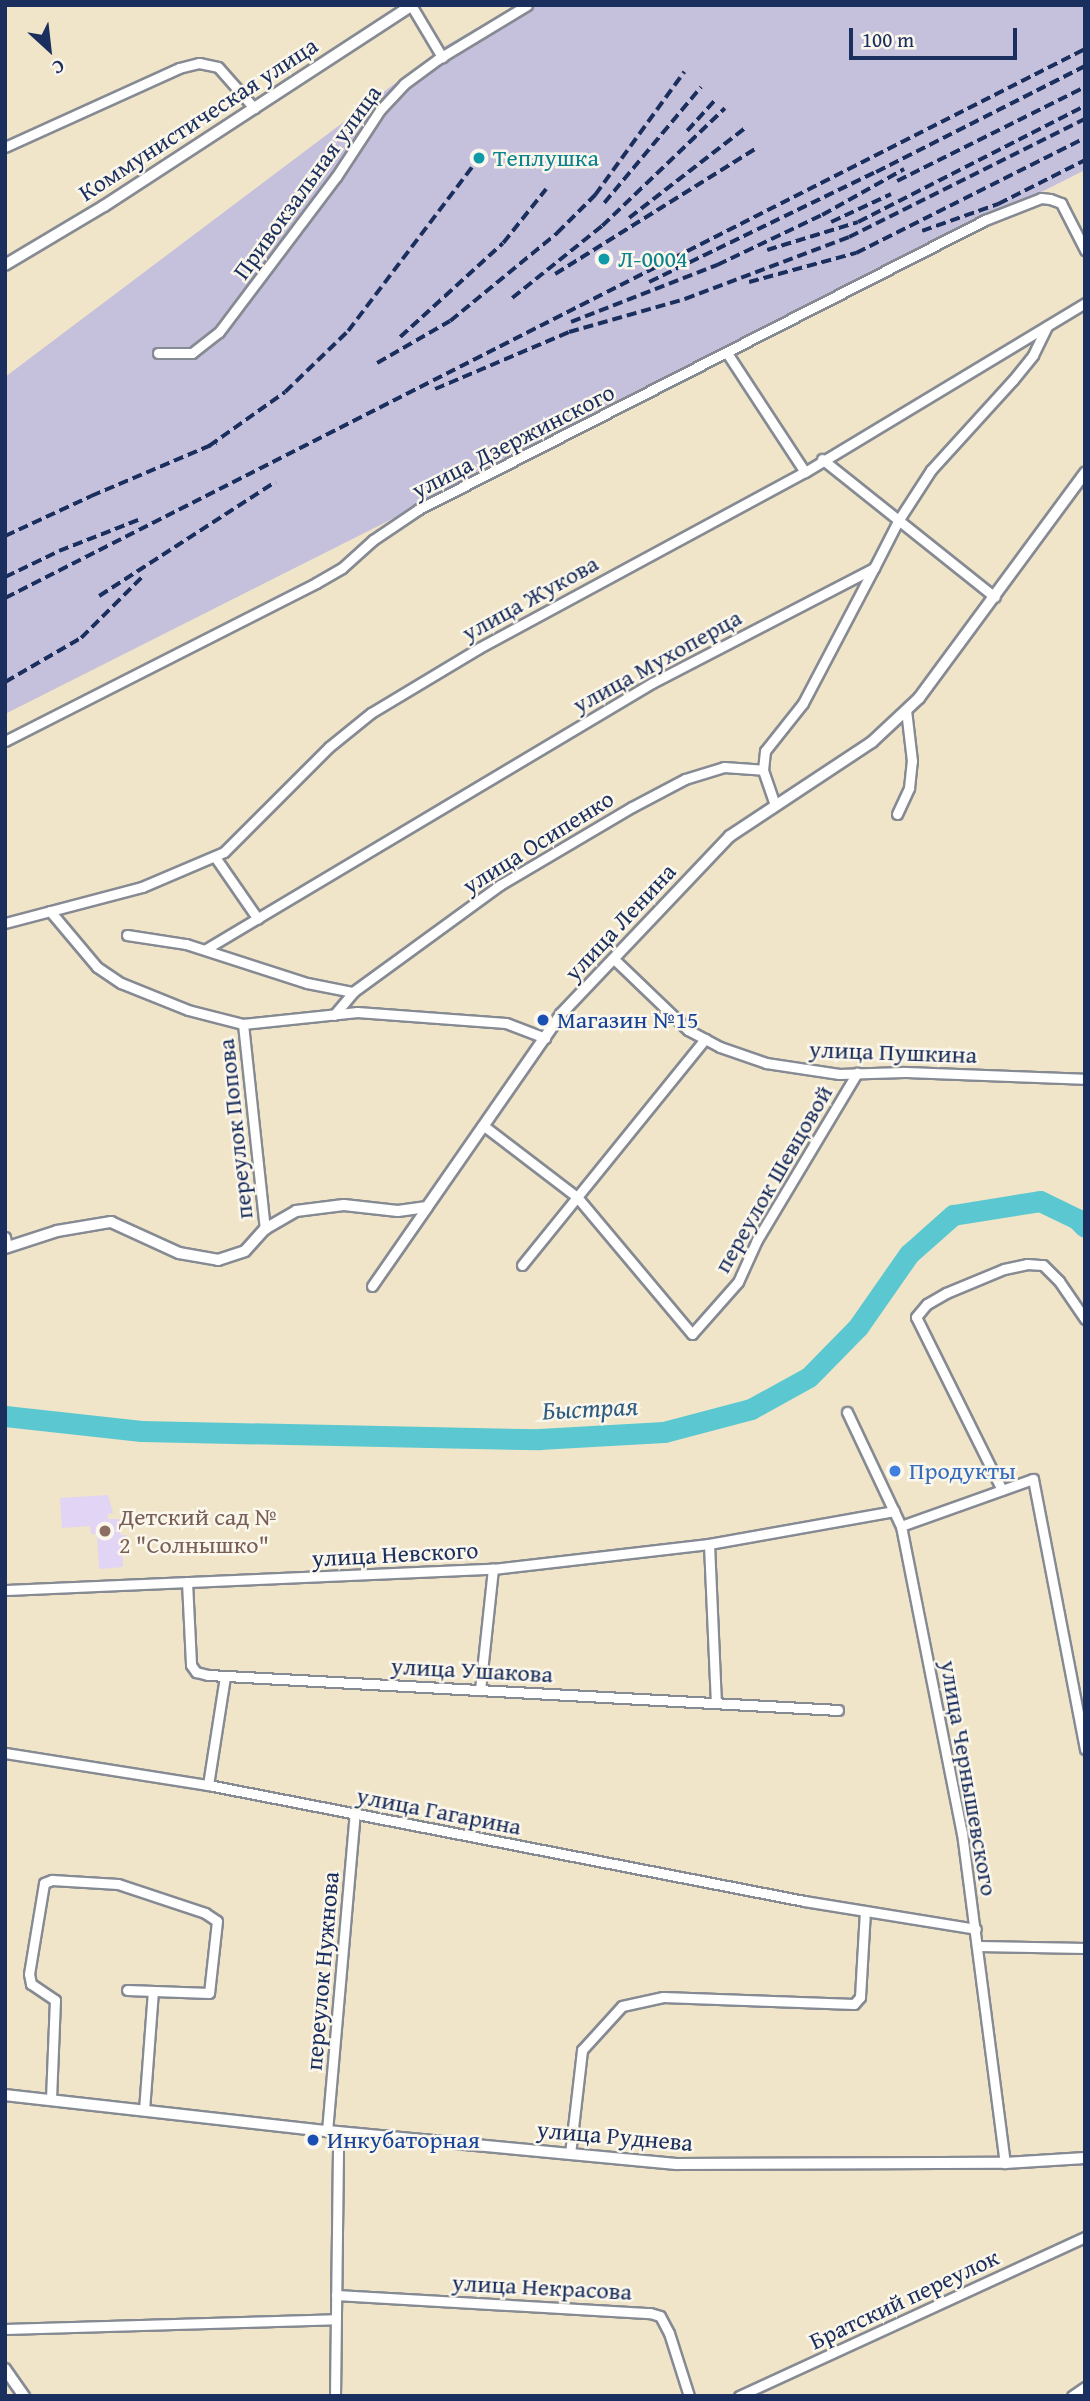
<!DOCTYPE html>
<meta charset="utf-8">
<style>
body{margin:0}
#map{position:relative;width:1090px;height:2401px;overflow:hidden;background:#f0e5c8;font-family:"Gentium Book Plus",serif}
div>[style]{position:absolute}
[style*='--x']{left:calc(var(--x)*1px);top:calc(var(--y)*1px);width:calc(var(--w)*1px);rotate:calc(var(--a)*1deg)}
.built>*{inset:0;background:#e1d4f4}
.industrial>*{inset:0;background:#c5c0db}
.river>*{height:21px;margin:-10.5px;padding:0 10.5px;transform-origin:10.5px;border-radius:10.5px;background:#5bc8d1}
.roads{filter:drop-shadow(2px 0 #868a93) drop-shadow(-2px 0 #868a93) drop-shadow(0 2px #868a93) drop-shadow(0 -2px #868a93)}
.minor>*{height:9px;margin:-4.5px;padding:0 4.5px;transform-origin:4.5px;border-radius:4.5px;background:#fff}
.tertiary>*{height:10px;margin:-5px;padding:0 5px;transform-origin:5px;border-radius:5px;background:#fff}
.rail>*{height:3.5px;margin-top:-1.75px;transform-origin:0;background:repeating-linear-gradient(90deg,#1b2f5e 0 10px,transparent 0 15px)}
.dots>*{width:19px;height:19px;translate:-50% -50%;box-sizing:border-box;border:4px solid #fbf7ec;border-radius:50%}
span{translate:-50% -50%;white-space:nowrap;text-align:center;line-height:1.15;-webkit-text-stroke:5px #fbf7ec;paint-order:stroke}
.street-label{font-size:24px;color:#1b2f5e}
.culture-label{font-size:24px;color:#0d838f}
.left{translate:0 -50%;text-align:left}
.transit-label{font-size:24px;color:#164399}
.shop-label{font-size:24px;color:#366cbe}
.education-label{font-size:24px;color:#785e54}
.water-label{font-size:26px;color:#2e5d80;font-style:italic}
.frame{position:absolute;inset:0;border:7px solid #1b2f5e;pointer-events:none}
.north{position:absolute;left:14px;top:14px;width:70px;height:70px;-webkit-text-stroke:5px #fbf7ec;paint-order:stroke;rotate:153deg;font-size:19px;font-weight:700;line-height:28px;text-align:center;color:#1b2f5e}
.north::after{content:'';display:block;margin:auto;width:24px;height:32px;background:#1b2f5e;clip-path:polygon(50% 0,100% 100%,50% 72%,0 100%)}
.scale{position:absolute;left:849px;top:28px;width:168px;height:32px;box-sizing:border-box;border:4px solid #1b2f5e;border-top:0;padding-left:9px;font-size:21px;line-height:24px;white-space:nowrap;color:#1b2f5e;-webkit-text-stroke:5px #fbf7ec;paint-order:stroke}
</style>
<div id="map">
<div class="built">
<i style="clip-path:polygon(108px 1495px,113px 1513px,108px 1514px,108px 1519px,120px 1519px,120px 1535px,126px 1535px,127px 1548px,122px 1549px,123px 1567px,99px 1569px,97px 1534px,91px 1534px,90px 1526px,62px 1528px,60px 1498px)"></i>
</div>
<div class="industrial">
<i style="clip-path:polygon(517px 5px,1085px 5px,1085px 170px,5px 714px,5px 377px,442px 48px)"></i>
</div>
<div class="river">
<i style="--x:5;--y:1416;--w:137;--a:6.3"></i>
<i style="--x:141;--y:1431;--w:398;--a:1.2"></i>
<i style="--x:539;--y:1439;--w:125;--a:-3.2"></i>
<i style="--x:664;--y:1432;--w:90;--a:-14.8"></i>
<i style="--x:751;--y:1409;--w:66;--a:-28.9"></i>
<i style="--x:809;--y:1377;--w:70;--a:-45.6"></i>
<i style="--x:858;--y:1327;--w:89;--a:-55.1"></i>
<i style="--x:909;--y:1254;--w:59;--a:-41.6"></i>
<i style="--x:953;--y:1215;--w:88;--a:-9.1"></i>
<i style="--x:1040;--y:1201;--w:41;--a:25.9"></i>
<i style="--x:1077;--y:1219;--w:11;--a:45"></i>
</div>
<div class="roads">
<div class="minor">
<i style="--x:411;--y:5;--w:61;--a:59.2"></i>
<i style="--x:5;--y:147;--w:191;--a:-24.4"></i>
<i style="--x:179;--y:68;--w:21;--a:-14"></i>
<i style="--x:199;--y:63;--w:19;--a:12"></i>
<i style="--x:218;--y:67;--w:55;--a:48.7"></i>
<i style="--x:158;--y:353;--w:34;--a:0"></i>
<i style="--x:192;--y:353;--w:34;--a:-38"></i>
<i style="--x:219;--y:332;--w:194;--a:-53"></i>
<i style="--x:336;--y:177;--w:80;--a:-56.7"></i>
<i style="--x:380;--y:110;--w:35;--a:-47"></i>
<i style="--x:404;--y:84;--w:42;--a:-36.3"></i>
<i style="--x:438;--y:59;--w:104;--a:-31.2"></i>
<i style="--x:727;--y:353;--w:142;--a:56.8"></i>
<i style="--x:822;--y:459;--w:221;--a:38.6"></i>
<i style="--x:5;--y:741;--w:349;--a:-26.9"></i>
<i style="--x:316;--y:583;--w:30;--a:-30"></i>
<i style="--x:342;--y:568;--w:42;--a:-42.1"></i>
<i style="--x:373;--y:540;--w:55;--a:-34"></i>
<i style="--x:419;--y:509;--w:636;--a:-27.05"></i>
<i style="--x:985;--y:220;--w:60;--a:-21.4"></i>
<i style="--x:1041;--y:198;--w:9;--a:6"></i>
<i style="--x:1050;--y:199;--w:12;--a:20"></i>
<i style="--x:1061;--y:203;--w:53;--a:62.9"></i>
<i style="--x:775;--y:805;--w:37;--a:-109"></i>
<i style="--x:763;--y:770;--w:19;--a:-84"></i>
<i style="--x:765;--y:751;--w:61;--a:-51.6"></i>
<i style="--x:803;--y:703;--w:153;--a:-62.3"></i>
<i style="--x:897;--y:814;--w:29;--a:-65"></i>
<i style="--x:909;--y:788;--w:27;--a:-84"></i>
<i style="--x:912;--y:761;--w:51;--a:-96.7"></i>
<i style="--x:215;--y:857;--w:75;--a:55.3"></i>
<i style="--x:50;--y:911;--w:73;--a:50"></i>
<i style="--x:97;--y:967;--w:29;--a:34"></i>
<i style="--x:121;--y:983;--w:72;--a:21.9"></i>
<i style="--x:188;--y:1010;--w:57;--a:14.3"></i>
<i style="--x:243;--y:1024;--w:115;--a:-6"></i>
<i style="--x:357;--y:1012;--w:149;--a:4.2"></i>
<i style="--x:506;--y:1023;--w:42;--a:21"></i>
<i style="--x:5;--y:923;--w:142;--a:-14.7"></i>
<i style="--x:142;--y:887;--w:89;--a:-23.1"></i>
<i style="--x:224;--y:852;--w:148;--a:-45"></i>
<i style="--x:329;--y:747;--w:54;--a:-39"></i>
<i style="--x:371;--y:713;--w:126;--a:-31"></i>
<i style="--x:479;--y:648;--w:370;--a:-28.4"></i>
<i style="--x:805;--y:472;--w:327;--a:-31.1"></i>
<i style="--x:127;--y:935;--w:60;--a:8.7"></i>
<i style="--x:186;--y:944;--w:127;--a:17.9"></i>
<i style="--x:307;--y:983;--w:47;--a:11.1"></i>
<i style="--x:206;--y:949;--w:519;--a:-30.81"></i>
<i style="--x:652;--y:683;--w:250;--a:-27.4"></i>
<i style="--x:874;--y:568;--w:53;--a:-62.9"></i>
<i style="--x:898;--y:521;--w:61;--a:-57.1"></i>
<i style="--x:931;--y:470;--w:122;--a:-47.7"></i>
<i style="--x:1013;--y:380;--w:32;--a:-51"></i>
<i style="--x:1033;--y:355;--w:32;--a:-64"></i>
<i style="--x:615;--y:960;--w:101;--a:43.8"></i>
<i style="--x:688;--y:1030;--w:36;--a:28"></i>
<i style="--x:720;--y:1047;--w:49;--a:19.2"></i>
<i style="--x:766;--y:1063;--w:74;--a:8.6"></i>
<i style="--x:839;--y:1074;--w:65;--a:-1.8"></i>
<i style="--x:904;--y:1072;--w:181;--a:2.2"></i>
<i style="--x:334;--y:1015;--w:30;--a:-50"></i>
<i style="--x:353;--y:992;--w:182;--a:-36.1"></i>
<i style="--x:500;--y:885;--w:153;--a:-30.6"></i>
<i style="--x:632;--y:807;--w:60;--a:-27.8"></i>
<i style="--x:685;--y:779;--w:41;--a:-17.1"></i>
<i style="--x:724;--y:767;--w:39;--a:4"></i>
<i style="--x:243;--y:1024;--w:206;--a:83.9"></i>
<i style="--x:484;--y:1126;--w:117;--a:37.4"></i>
<i style="--x:577;--y:1197;--w:179;--a:50"></i>
<i style="--x:692;--y:1334;--w:69;--a:-48.5"></i>
<i style="--x:738;--y:1282;--w:46;--a:-65.7"></i>
<i style="--x:757;--y:1240;--w:195;--a:-59.1"></i>
<i style="--x:5;--y:1237;--w:10;--a:79"></i>
<i style="--x:522;--y:1265;--w:291;--a:-51"></i>
<i style="--x:372;--y:1286;--w:96;--a:-55.2"></i>
<i style="--x:847;--y:1412;--w:126;--a:64.7"></i>
<i style="--x:901;--y:1526;--w:313;--a:78.8"></i>
<i style="--x:962;--y:1833;--w:333;--a:82.6"></i>
<i style="--x:1002;--y:1490;--w:193;--a:-116.4"></i>
<i style="--x:916;--y:1317;--w:17;--a:-50"></i>
<i style="--x:927;--y:1304;--w:22;--a:-30"></i>
<i style="--x:946;--y:1293;--w:63;--a:-22.5"></i>
<i style="--x:1004;--y:1269;--w:24;--a:-12"></i>
<i style="--x:1027;--y:1264;--w:16;--a:4"></i>
<i style="--x:1043;--y:1265;--w:23;--a:45"></i>
<i style="--x:1059;--y:1281;--w:46;--a:55.6"></i>
<i style="--x:901;--y:1526;--w:140;--a:-19.6"></i>
<i style="--x:1033;--y:1479;--w:275;--a:79.1"></i>
<i style="--x:709;--y:1544;--w:159;--a:87.5"></i>
<i style="--x:187;--y:1582;--w:83;--a:87.2"></i>
<i style="--x:191;--y:1665;--w:9;--a:54"></i>
<i style="--x:196;--y:1672;--w:12;--a:14"></i>
<i style="--x:208;--y:1675;--w:631;--a:3.18"></i>
<i style="--x:5;--y:1590;--w:488;--a:-2.5"></i>
<i style="--x:493;--y:1569;--w:217;--a:-6.6"></i>
<i style="--x:709;--y:1544;--w:188;--a:-10.1"></i>
<i style="--x:480;--y:1690;--w:122;--a:-83.9"></i>
<i style="--x:5;--y:1753;--w:206;--a:9"></i>
<i style="--x:208;--y:1785;--w:607;--a:11.01"></i>
<i style="--x:804;--y:1901;--w:174;--a:9.2"></i>
<i style="--x:208;--y:1785;--w:110;--a:-81.1"></i>
<i style="--x:979;--y:1946;--w:106;--a:1.1"></i>
<i style="--x:51;--y:2099;--w:99;--a:-87.7"></i>
<i style="--x:55;--y:2000;--w:29;--a:-146"></i>
<i style="--x:31;--y:1984;--w:10;--a:-101"></i>
<i style="--x:29;--y:1974;--w:92;--a:-80.6"></i>
<i style="--x:44;--y:1883;--w:9;--a:-21"></i>
<i style="--x:52;--y:1880;--w:66;--a:3.5"></i>
<i style="--x:118;--y:1884;--w:92;--a:18.4"></i>
<i style="--x:205;--y:1913;--w:14;--a:34"></i>
<i style="--x:217;--y:1921;--w:72;--a:96.3"></i>
<i style="--x:209;--y:1993;--w:82;--a:-177.9"></i>
<i style="--x:144;--y:2110;--w:119;--a:-85.7"></i>
<i style="--x:327;--y:2131;--w:318;--a:-85"></i>
<i style="--x:570;--y:2154;--w:105;--a:-83.4"></i>
<i style="--x:582;--y:2050;--w:59;--a:-47.7"></i>
<i style="--x:622;--y:2006;--w:42;--a:-12.4"></i>
<i style="--x:663;--y:1997;--w:191;--a:2.1"></i>
<i style="--x:854;--y:2004;--w:9;--a:-49"></i>
<i style="--x:860;--y:1997;--w:86;--a:-86.7"></i>
<i style="--x:336;--y:2295;--w:315;--a:3.3"></i>
<i style="--x:650;--y:2313;--w:10;--a:17"></i>
<i style="--x:660;--y:2316;--w:19;--a:62"></i>
<i style="--x:669;--y:2333;--w:66;--a:72.4"></i>
<i style="--x:5;--y:2329;--w:331;--a:-1.7"></i>
<i style="--x:335;--y:2396;--w:263;--a:-89.3"></i>
<i style="--x:739;--y:2396;--w:381;--a:-24.7"></i>
<i style="--x:1072;--y:2396;--w:16;--a:-35"></i>
</div>
<div class="tertiary">
<i style="--x:5;--y:265;--w:115;--a:-30.8"></i>
<i style="--x:104;--y:206;--w:368;--a:-33.1"></i>
<i style="--x:5;--y:1248;--w:55;--a:-18.1"></i>
<i style="--x:57;--y:1231;--w:55;--a:-9.5"></i>
<i style="--x:111;--y:1222;--w:75;--a:24.5"></i>
<i style="--x:179;--y:1253;--w:40;--a:10"></i>
<i style="--x:218;--y:1260;--w:28;--a:-18"></i>
<i style="--x:245;--y:1251;--w:30;--a:-48"></i>
<i style="--x:265;--y:1229;--w:36;--a:-30"></i>
<i style="--x:296;--y:1211;--w:48;--a:-7.1"></i>
<i style="--x:344;--y:1205;--w:54;--a:6.3"></i>
<i style="--x:398;--y:1211;--w:29;--a:-8"></i>
<i style="--x:427;--y:1207;--w:235;--a:-55.2"></i>
<i style="--x:561;--y:1014;--w:245;--a:-46.5"></i>
<i style="--x:730;--y:836;--w:170;--a:-33.5"></i>
<i style="--x:872;--y:742;--w:64;--a:-43.1"></i>
<i style="--x:919;--y:698;--w:280;--a:-53.6"></i>
<i style="--x:5;--y:2095;--w:324;--a:6.4"></i>
<i style="--x:327;--y:2131;--w:351;--a:5.4"></i>
<i style="--x:676;--y:2164;--w:329;--a:-0.2"></i>
<i style="--x:1005;--y:2163;--w:80;--a:-3.6"></i>
<i style="--x:5;--y:2369;--w:33;--a:55"></i>
</div>
</div>
<div class="rail">
<i style="--x:687;--y:131;--w:42;--a:-47.9"></i>
<i style="--x:897;--y:181;--w:210;--a:-26.6"></i>
<i style="--x:604;--y:203;--w:151;--a:-50.1"></i>
<i style="--x:629;--y:218;--w:147;--a:-37.8"></i>
<i style="--x:831;--y:222;--w:66;--a:-25"></i>
<i style="--x:922;--y:231;--w:81;--a:-19.6"></i>
<i style="--x:998;--y:204;--w:97;--a:-26.8"></i>
<i style="--x:767;--y:250;--w:95;--a:-17.1"></i>
<i style="--x:858;--y:222;--w:255;--a:-27.1"></i>
<i style="--x:555;--y:274;--w:239;--a:-32"></i>
<i style="--x:649;--y:282;--w:252;--a:-25.9"></i>
<i style="--x:876;--y:172;--w:234;--a:-26.9"></i>
<i style="--x:749;--y:282;--w:111;--a:-15.2"></i>
<i style="--x:856;--y:253;--w:256;--a:-26.7"></i>
<i style="--x:512;--y:298;--w:115;--a:-38.7"></i>
<i style="--x:602;--y:226;--w:170;--a:-43.8"></i>
<i style="--x:571;--y:322;--w:157;--a:-21.3"></i>
<i style="--x:717;--y:265;--w:116;--a:-25.5"></i>
<i style="--x:822;--y:215;--w:94;--a:-29.3"></i>
<i style="--x:400;--y:337;--w:139;--a:-42.4"></i>
<i style="--x:503;--y:243;--w:69;--a:-51.5"></i>
<i style="--x:377;--y:363;--w:84;--a:-29.9"></i>
<i style="--x:450;--y:321;--w:139;--a:-39.4"></i>
<i style="--x:557;--y:233;--w:54;--a:-45"></i>
<i style="--x:595;--y:195;--w:152;--a:-54.1"></i>
<i style="--x:435;--y:389;--w:146;--a:-23"></i>
<i style="--x:569;--y:332;--w:121;--a:-15.9"></i>
<i style="--x:685;--y:299;--w:175;--a:-20.7"></i>
<i style="--x:849;--y:237;--w:264;--a:-26.6"></i>
<i style="--x:209;--y:446;--w:93;--a:-35.4"></i>
<i style="--x:285;--y:392;--w:88;--a:-44.1"></i>
<i style="--x:348;--y:331;--w:211;--a:-52.9"></i>
<i style="--x:5;--y:536;--w:95;--a:-24.9"></i>
<i style="--x:91;--y:496;--w:136;--a:-23"></i>
<i style="--x:5;--y:577;--w:60;--a:-25.7"></i>
<i style="--x:59;--y:551;--w:85;--a:-21.4"></i>
<i style="--x:99;--y:596;--w:210;--a:-32.9"></i>
<i style="--x:5;--y:598;--w:1212;--a:-26.95"></i>
<i style="--x:5;--y:682;--w:88;--a:-30.1"></i>
<i style="--x:81;--y:638;--w:86;--a:-45"></i>
</div>
<div class="dots">
<i style="left:479px;top:158px;background:#0f9aa8"></i>
<i style="left:604px;top:259px;background:#0f9aa8"></i>
<i style="left:543px;top:1020px;background:#1a4fb4"></i>
<i style="left:895px;top:1471px;background:#3f7fe0"></i>
<i style="left:105px;top:1531px;background:#8d6e63"></i>
<i style="left:313px;top:2140px;background:#1a4fb4"></i>
</div>
<div class="street-label">
<span style="left:198px;top:119px;rotate:-33deg">Коммунистическая улица</span>
<span style="left:307px;top:182px;rotate:-54deg">Привокзальная улица</span>
<span style="left:513px;top:441px;rotate:-27deg">улица Дзержинского</span>
<span style="left:530px;top:598px;rotate:-29deg">улица Жукова</span>
<span style="left:657px;top:661px;rotate:-29deg">улица Мухоперца</span>
<span style="left:538px;top:842px;rotate:-32deg">улица Осипенко</span>
<span style="left:620px;top:922px;rotate:-47deg">улица Ленина</span>
<span style="left:893px;top:1052px;rotate:2deg">улица Пушкина</span>
<span style="left:235px;top:1129px;rotate:-96deg">переулок Попова</span>
<span style="left:773px;top:1179px;rotate:-60deg">переулок Шевцовой</span>
<span style="left:395px;top:1554px;rotate:-3deg">улица Невского</span>
<span style="left:472px;top:1670px;rotate:3deg">улица Ушакова</span>
<span style="left:969px;top:1778px;rotate:80deg">улица Чернышевского</span>
<span style="left:439px;top:1811px;rotate:11deg">улица Гагарина</span>
<span style="left:322px;top:1971px;rotate:-85deg">переулок Нужнова</span>
<span style="left:615px;top:2136px;rotate:5deg">улица Руднева</span>
<span style="left:542px;top:2287px;rotate:3deg">улица Некрасова</span>
<span style="left:904px;top:2299px;rotate:-25deg">Братский переулок</span>
</div>
<div class="culture-label">
<span class="left" style="left:493px;top:158px">Теплушка</span>
<span class="left" style="left:618px;top:259px">Л-0004</span>
</div>
<div class="transit-label">
<span class="left" style="left:557px;top:1020px">Магазин №15</span>
<span class="left" style="left:327px;top:2140px">Инкубаторная</span>
</div>
<div class="shop-label">
<span class="left" style="left:909px;top:1471px">Продукты</span>
</div>
<div class="education-label">
<span class="left" style="left:119px;top:1531px">Детский сад №<br>2 "Солнышко"</span>
</div>
<div class="water-label">
<span style="left:590px;top:1408px;rotate:-3deg">Быстрая</span>
</div>
<div class="frame"></div>
<div class="north">С</div>
<div class="scale">100 m</div>
</div>
